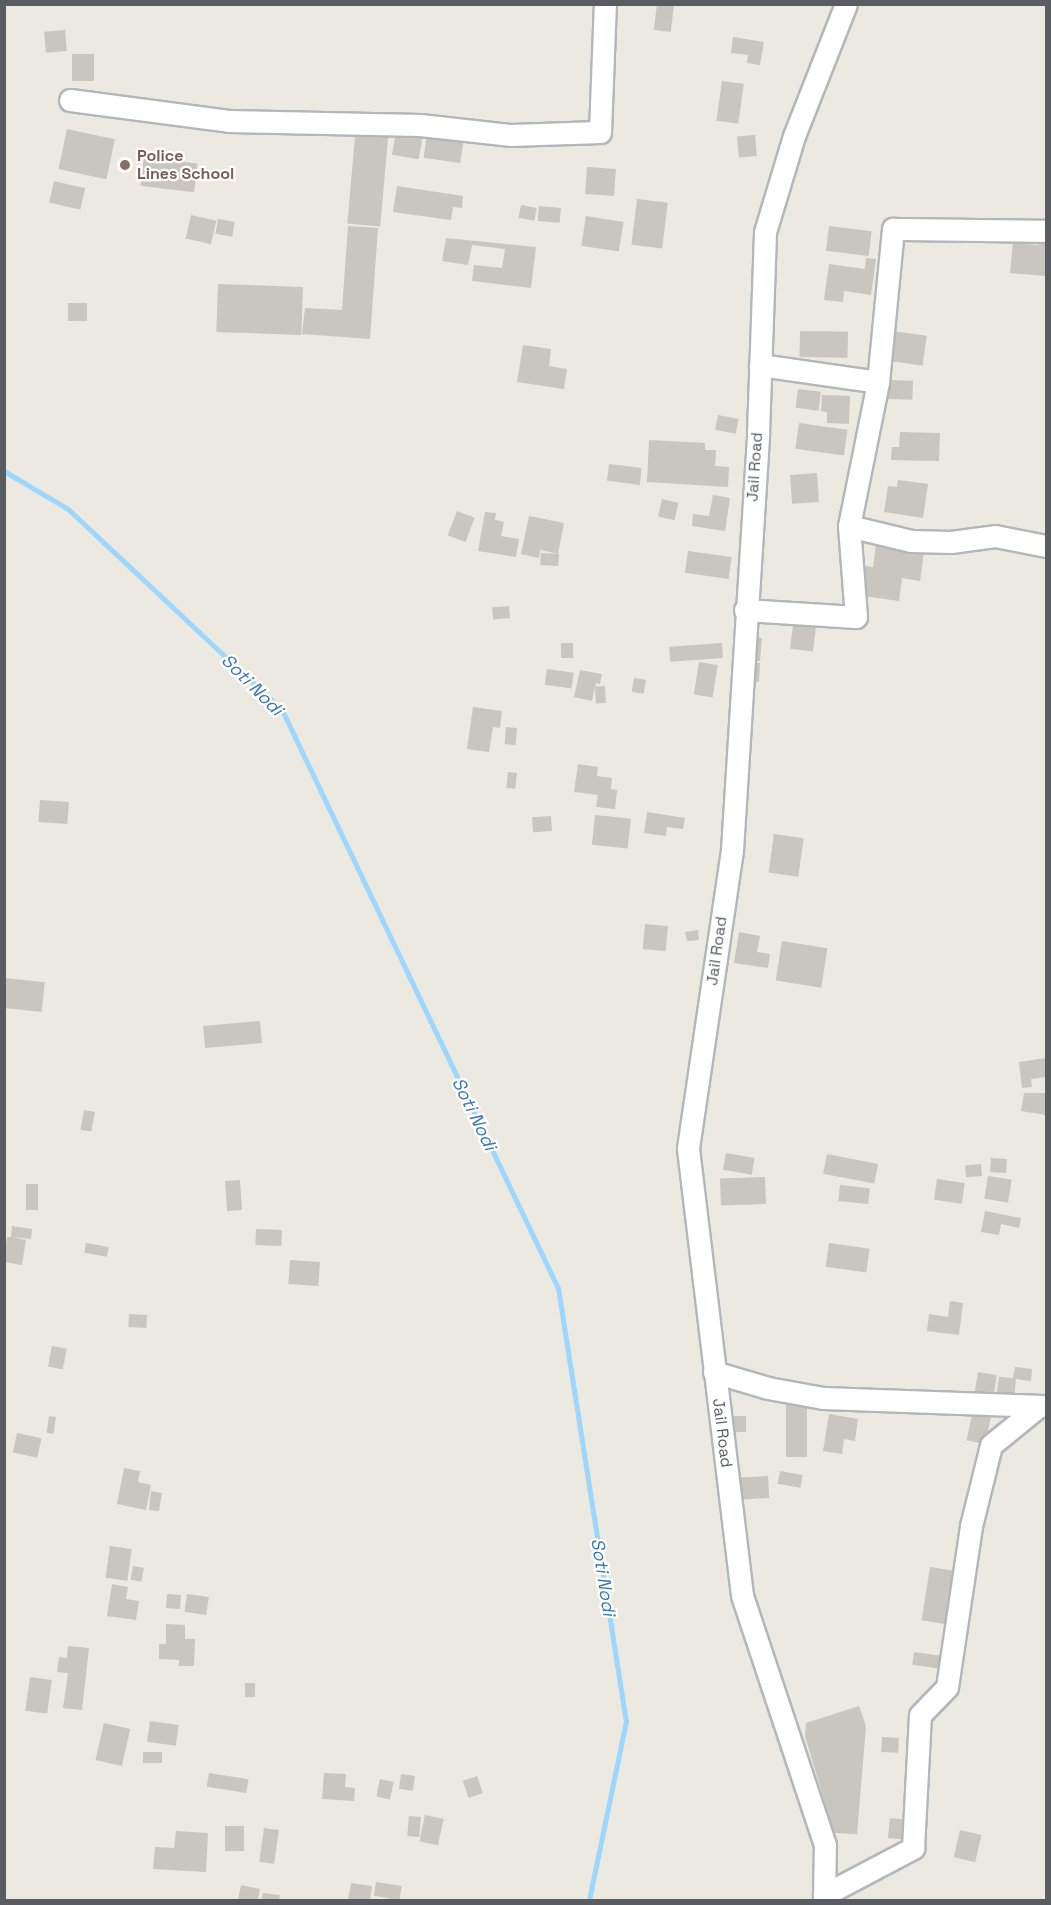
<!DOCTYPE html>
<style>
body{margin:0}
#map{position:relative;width:1051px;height:1905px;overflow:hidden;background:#ece9e0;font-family:"Space Grotesk",sans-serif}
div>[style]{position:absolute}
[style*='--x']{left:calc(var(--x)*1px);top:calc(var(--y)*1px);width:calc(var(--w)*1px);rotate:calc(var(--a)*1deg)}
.stream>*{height:5px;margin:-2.5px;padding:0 2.5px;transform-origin:2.5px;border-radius:2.5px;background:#9dd6fe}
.building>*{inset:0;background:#c9c5bf;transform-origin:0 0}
.roads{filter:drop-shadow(2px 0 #b3b6bb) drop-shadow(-2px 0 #b3b6bb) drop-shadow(0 2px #b3b6bb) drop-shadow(0 -2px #b3b6bb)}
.minor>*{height:21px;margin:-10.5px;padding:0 10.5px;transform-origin:10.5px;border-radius:10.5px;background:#fff}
.dots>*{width:16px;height:16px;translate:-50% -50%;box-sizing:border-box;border:3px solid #fff;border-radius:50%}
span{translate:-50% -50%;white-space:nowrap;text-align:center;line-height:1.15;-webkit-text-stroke:4.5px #fff;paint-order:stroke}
.education-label{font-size:16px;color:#785e54;font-weight:700}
.left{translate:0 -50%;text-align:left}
.street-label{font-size:16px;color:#595d61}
.water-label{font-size:18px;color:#3c77af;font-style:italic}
.frame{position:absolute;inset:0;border:6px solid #595d61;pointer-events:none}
</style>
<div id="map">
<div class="stream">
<i style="--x:4;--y:471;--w:74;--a:30.7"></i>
<i style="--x:68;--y:509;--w:294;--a:43.2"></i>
<i style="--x:282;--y:710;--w:641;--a:64.48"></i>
<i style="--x:558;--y:1288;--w:438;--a:81.1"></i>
<i style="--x:626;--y:1721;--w:183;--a:101.7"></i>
</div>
<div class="building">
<i style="left:657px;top:4px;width:17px;height:26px;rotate:7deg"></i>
<i style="left:65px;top:30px;width:21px;height:21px;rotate:85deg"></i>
<i style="clip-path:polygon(733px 37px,764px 42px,760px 65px,747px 63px,748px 55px,731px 53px)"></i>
<i style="left:72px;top:54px;width:22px;height:27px"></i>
<i style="left:722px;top:81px;width:22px;height:40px;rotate:8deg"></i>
<i style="left:356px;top:125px;width:33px;height:99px;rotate:5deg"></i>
<i style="left:67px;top:129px;width:49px;height:41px;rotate:12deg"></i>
<i style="left:396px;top:132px;width:27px;height:23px;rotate:10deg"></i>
<i style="left:427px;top:134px;width:37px;height:24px;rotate:8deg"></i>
<i style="left:755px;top:135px;width:21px;height:18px;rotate:85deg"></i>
<i style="left:144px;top:157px;width:54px;height:29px;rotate:7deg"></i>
<i style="left:587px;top:167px;width:29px;height:27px;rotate:4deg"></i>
<i style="left:54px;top:181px;width:32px;height:22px;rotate:13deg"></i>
<i style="clip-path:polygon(397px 186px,463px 196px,462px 208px,453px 207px,451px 220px,393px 212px)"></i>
<i style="left:637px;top:199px;width:31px;height:46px;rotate:7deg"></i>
<i style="left:521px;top:205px;width:16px;height:13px;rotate:11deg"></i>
<i style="left:539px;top:206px;width:22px;height:15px;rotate:5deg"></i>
<i style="left:191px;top:215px;width:26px;height:24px;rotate:13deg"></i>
<i style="left:586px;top:216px;width:38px;height:30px;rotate:9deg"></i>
<i style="left:218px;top:219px;width:17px;height:15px;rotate:10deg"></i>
<i style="clip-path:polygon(348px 226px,378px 228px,370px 339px,302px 334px,305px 308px,342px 310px)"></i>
<i style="left:829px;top:226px;width:43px;height:25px;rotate:7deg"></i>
<i style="clip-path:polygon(446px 238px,536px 247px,531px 288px,472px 281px,474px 265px,502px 268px,505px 249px,472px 245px,468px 265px,442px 261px)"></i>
<i style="clip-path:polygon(1039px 239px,1046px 240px,1046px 276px,1010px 273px,1013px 243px,1038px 245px)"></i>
<i style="clip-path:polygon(866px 258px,876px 259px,871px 295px,844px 291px,843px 302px,824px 300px,829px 264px,865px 269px)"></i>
<i style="left:218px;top:284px;width:85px;height:48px;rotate:2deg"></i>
<i style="left:68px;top:303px;width:19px;height:18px"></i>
<i style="left:800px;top:331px;width:48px;height:26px;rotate:1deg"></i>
<i style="left:892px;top:331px;width:35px;height:30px;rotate:8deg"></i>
<i style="clip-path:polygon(523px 345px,551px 349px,549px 366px,567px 369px,564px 389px,517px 382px)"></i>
<i style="left:888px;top:380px;width:25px;height:19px;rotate:2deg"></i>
<i style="left:798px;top:389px;width:23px;height:19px;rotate:7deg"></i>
<i style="clip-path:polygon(822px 395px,850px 396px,849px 424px,827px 423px,827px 412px,821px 411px)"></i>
<i style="left:718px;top:415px;width:21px;height:15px;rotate:11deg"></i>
<i style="left:799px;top:423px;width:49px;height:26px;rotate:8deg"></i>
<i style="clip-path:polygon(900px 432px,940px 433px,939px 461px,891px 460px,892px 447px,899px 447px)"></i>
<i style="clip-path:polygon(649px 440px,705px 443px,705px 450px,716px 450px,715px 466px,729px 467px,728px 487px,647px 482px)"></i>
<i style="left:609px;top:464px;width:33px;height:17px;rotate:7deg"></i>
<i style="left:817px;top:473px;width:29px;height:27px;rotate:86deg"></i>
<i style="clip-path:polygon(898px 480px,928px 484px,923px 518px,884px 512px,888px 486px,897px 487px)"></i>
<i style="clip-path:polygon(713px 495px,730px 498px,725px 531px,692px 526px,693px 514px,709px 516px)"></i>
<i style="left:662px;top:499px;width:17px;height:18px;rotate:13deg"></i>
<i style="left:457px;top:511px;width:19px;height:26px;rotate:21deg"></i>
<i style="clip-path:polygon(485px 512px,496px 513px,495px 520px,504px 522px,501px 536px,519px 539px,516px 557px,478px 551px)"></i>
<i style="clip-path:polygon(529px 516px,564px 523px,558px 554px,541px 550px,541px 546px,539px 558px,521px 554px)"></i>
<i style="clip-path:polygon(876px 545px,924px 552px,920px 581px,902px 578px,899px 601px,856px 595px,860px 565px,873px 567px)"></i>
<i style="left:688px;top:551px;width:44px;height:22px;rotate:8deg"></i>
<i style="left:541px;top:553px;width:18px;height:12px;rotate:3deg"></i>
<i style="left:509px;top:606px;width:12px;height:17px;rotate:85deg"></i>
<i style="left:793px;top:625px;width:23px;height:24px;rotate:7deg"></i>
<i style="left:750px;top:637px;width:12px;height:23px;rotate:5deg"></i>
<i style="left:561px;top:643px;width:12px;height:15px"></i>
<i style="left:722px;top:643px;width:15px;height:53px;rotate:86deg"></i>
<i style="left:699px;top:662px;width:19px;height:33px;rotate:9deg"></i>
<i style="left:743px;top:662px;width:17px;height:19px;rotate:3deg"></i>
<i style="left:547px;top:669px;width:27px;height:16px;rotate:8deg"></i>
<i style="clip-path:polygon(580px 670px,602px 674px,600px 684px,596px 683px,592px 701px,574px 697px)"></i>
<i style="left:634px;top:678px;width:12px;height:14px;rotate:9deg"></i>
<i style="left:605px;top:686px;width:17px;height:10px;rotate:87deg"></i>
<i style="clip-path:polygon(473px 707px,502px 711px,500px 728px,493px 727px,489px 752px,467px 749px)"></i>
<i style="left:506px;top:727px;width:11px;height:17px;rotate:5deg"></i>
<i style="clip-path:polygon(578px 764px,598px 767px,597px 776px,612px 778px,611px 789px,617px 790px,615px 809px,596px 807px,598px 795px,574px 792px)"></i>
<i style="left:508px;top:772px;width:9px;height:16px;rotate:6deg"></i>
<i style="left:40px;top:800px;width:29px;height:22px;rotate:4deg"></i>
<i style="clip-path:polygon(647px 812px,685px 818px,683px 829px,667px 827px,666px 836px,644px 833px)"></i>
<i style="left:595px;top:815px;width:36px;height:30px;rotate:6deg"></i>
<i style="left:551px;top:816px;width:15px;height:19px;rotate:86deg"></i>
<i style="left:774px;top:834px;width:30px;height:39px;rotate:8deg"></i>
<i style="left:645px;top:924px;width:23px;height:25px;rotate:5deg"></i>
<i style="clip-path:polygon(698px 930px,699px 940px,687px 941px,685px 932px)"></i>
<i style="clip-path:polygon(739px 932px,760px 936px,757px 952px,770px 954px,768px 968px,734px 963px)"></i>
<i style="left:782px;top:941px;width:46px;height:40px;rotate:9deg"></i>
<i style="left:5px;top:978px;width:40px;height:30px;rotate:6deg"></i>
<i style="left:260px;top:1021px;width:22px;height:57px;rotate:85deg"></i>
<i style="clip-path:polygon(1046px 1058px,1046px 1077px,1031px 1079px,1032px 1087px,1022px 1088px,1019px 1062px)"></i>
<i style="clip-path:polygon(1024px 1093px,1046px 1093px,1046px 1115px,1021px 1111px)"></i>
<i style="left:84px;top:1110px;width:11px;height:20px;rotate:10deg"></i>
<i style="left:726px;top:1153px;width:29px;height:17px;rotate:10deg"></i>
<i style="left:827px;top:1154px;width:52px;height:20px;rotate:11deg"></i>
<i style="left:991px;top:1158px;width:16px;height:14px;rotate:4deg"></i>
<i style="left:981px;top:1164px;width:12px;height:16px;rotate:85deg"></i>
<i style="left:988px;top:1176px;width:24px;height:23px;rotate:9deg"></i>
<i style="left:765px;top:1177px;width:27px;height:45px;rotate:88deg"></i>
<i style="left:937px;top:1179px;width:28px;height:21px;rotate:8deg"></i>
<i style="left:240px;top:1180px;width:30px;height:15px;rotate:86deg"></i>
<i style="left:26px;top:1184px;width:12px;height:26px"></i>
<i style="left:840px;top:1185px;width:30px;height:16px;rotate:6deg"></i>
<i style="clip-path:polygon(985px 1211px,1021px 1218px,1019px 1228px,1001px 1224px,999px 1235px,981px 1232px)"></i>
<i style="clip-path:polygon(12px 1226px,32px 1229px,31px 1239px,13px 1237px,26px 1240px,22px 1265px,4px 1262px,7px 1237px,11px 1237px)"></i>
<i style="left:256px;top:1229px;width:26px;height:16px;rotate:2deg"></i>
<i style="left:86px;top:1243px;width:23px;height:10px;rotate:10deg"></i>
<i style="left:829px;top:1243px;width:41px;height:24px;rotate:8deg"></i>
<i style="left:290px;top:1260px;width:30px;height:24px;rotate:4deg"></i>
<i style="clip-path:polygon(950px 1301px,963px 1303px,959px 1335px,927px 1331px,929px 1314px,948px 1317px)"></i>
<i style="left:129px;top:1314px;width:18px;height:13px;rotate:3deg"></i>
<i style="left:52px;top:1346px;width:15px;height:21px;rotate:11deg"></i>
<i style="clip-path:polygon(1015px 1367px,1032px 1369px,1031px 1381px,1016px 1379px,1014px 1401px,996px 1399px,999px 1377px,1013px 1378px)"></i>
<i style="left:978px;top:1372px;width:19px;height:22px;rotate:9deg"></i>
<i style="left:786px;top:1404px;width:21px;height:53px"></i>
<i style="left:973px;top:1410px;width:19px;height:31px;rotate:12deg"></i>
<i style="clip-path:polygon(829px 1414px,858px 1419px,855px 1441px,844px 1439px,842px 1454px,823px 1451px)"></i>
<i style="left:49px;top:1416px;width:7px;height:17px;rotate:8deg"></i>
<i style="left:734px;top:1416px;width:12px;height:16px"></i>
<i style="left:17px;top:1433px;width:25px;height:20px;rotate:12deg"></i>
<i style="clip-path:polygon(124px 1468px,140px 1471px,138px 1482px,151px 1485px,146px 1510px,117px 1504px)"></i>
<i style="left:780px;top:1471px;width:23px;height:13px;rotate:10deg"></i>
<i style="left:768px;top:1476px;width:22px;height:37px;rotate:87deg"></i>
<i style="clip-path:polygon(151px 1491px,162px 1493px,159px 1511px,149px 1510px)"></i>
<i style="left:110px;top:1546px;width:22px;height:32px;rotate:8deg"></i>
<i style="left:133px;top:1566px;width:11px;height:14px;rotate:10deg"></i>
<i style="left:930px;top:1567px;width:26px;height:54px;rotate:9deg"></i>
<i style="clip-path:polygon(112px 1584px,128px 1587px,126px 1599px,139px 1601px,136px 1620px,107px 1616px)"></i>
<i style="left:167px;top:1594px;width:14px;height:14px;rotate:4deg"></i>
<i style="left:187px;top:1594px;width:22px;height:18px;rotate:8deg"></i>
<i style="clip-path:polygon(166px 1624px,185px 1625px,185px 1639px,195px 1639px,194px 1666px,179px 1666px,179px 1660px,159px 1659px,159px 1644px,166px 1644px)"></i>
<i style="clip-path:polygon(68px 1646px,89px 1648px,82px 1710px,63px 1708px,68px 1673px,57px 1672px,59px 1657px,67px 1658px)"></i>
<i style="left:914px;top:1652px;width:34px;height:13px;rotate:8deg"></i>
<i style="left:30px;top:1677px;width:22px;height:34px;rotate:8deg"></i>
<i style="left:245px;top:1683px;width:10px;height:14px"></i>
<i style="clip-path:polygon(859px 1706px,866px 1726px,857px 1834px,834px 1833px,805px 1736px,806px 1723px)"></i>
<i style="left:150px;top:1721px;width:29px;height:21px;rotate:8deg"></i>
<i style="left:104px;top:1723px;width:27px;height:38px;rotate:13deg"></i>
<i style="left:882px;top:1737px;width:17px;height:15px;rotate:3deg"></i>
<i style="left:143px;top:1752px;width:19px;height:11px"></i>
<i style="left:209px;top:1773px;width:40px;height:14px;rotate:9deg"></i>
<i style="clip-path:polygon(324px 1773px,346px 1774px,345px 1787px,355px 1788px,354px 1801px,322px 1799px)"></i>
<i style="left:401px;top:1774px;width:14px;height:15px;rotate:8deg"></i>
<i style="left:477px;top:1776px;width:18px;height:15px;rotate:71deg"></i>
<i style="left:380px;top:1779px;width:14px;height:18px;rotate:12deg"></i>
<i style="left:425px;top:1815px;width:19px;height:27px;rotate:12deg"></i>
<i style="left:409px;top:1816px;width:12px;height:20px;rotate:5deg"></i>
<i style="left:890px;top:1818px;width:20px;height:20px;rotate:6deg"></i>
<i style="left:225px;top:1826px;width:19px;height:25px"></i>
<i style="left:264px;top:1828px;width:15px;height:34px;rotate:8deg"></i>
<i style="left:960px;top:1830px;width:22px;height:28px;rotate:13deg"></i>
<i style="clip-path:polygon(176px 1831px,208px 1833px,206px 1872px,153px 1869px,155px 1847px,174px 1848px)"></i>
<i style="left:376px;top:1882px;width:26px;height:14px;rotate:9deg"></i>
<i style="clip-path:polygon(351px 1883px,372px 1886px,370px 1900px,348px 1900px)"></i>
<i style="clip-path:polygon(241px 1885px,260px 1889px,258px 1900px,238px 1900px)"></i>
<i style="clip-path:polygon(263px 1893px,280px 1895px,279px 1900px,261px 1900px)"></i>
</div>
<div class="roads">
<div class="minor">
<i style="--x:70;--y:100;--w:160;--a:7.5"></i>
<i style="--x:229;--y:121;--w:191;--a:1.2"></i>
<i style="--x:420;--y:125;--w:92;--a:6.3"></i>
<i style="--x:511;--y:135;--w:89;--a:-1.9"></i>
<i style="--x:600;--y:132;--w:128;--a:-87.8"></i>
<i style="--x:760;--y:365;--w:119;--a:8.2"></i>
<i style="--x:849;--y:526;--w:64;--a:13.6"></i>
<i style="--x:911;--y:541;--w:40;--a:1.4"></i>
<i style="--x:951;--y:542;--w:44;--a:-7.8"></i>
<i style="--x:995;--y:536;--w:52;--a:11.1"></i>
<i style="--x:745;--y:610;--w:111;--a:3.6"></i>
<i style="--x:856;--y:617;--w:91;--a:-94.4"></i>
<i style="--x:849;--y:526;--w:147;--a:-78.6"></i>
<i style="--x:878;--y:382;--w:154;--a:-84.4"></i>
<i style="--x:893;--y:229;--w:153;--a:0.7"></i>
<i style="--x:714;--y:1372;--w:56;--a:16.5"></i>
<i style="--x:768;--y:1388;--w:56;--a:10.3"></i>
<i style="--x:823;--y:1398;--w:220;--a:2.1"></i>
<i style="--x:824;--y:1895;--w:50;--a:-88.9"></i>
<i style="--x:825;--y:1845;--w:263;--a:-108.4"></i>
<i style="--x:742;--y:1595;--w:450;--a:-96.9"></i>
<i style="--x:688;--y:1148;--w:301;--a:-81.6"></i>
<i style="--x:732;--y:850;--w:418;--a:-86.4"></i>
<i style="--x:758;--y:433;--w:201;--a:-88"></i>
<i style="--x:765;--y:232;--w:100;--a:-73.2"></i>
<i style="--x:794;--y:136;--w:142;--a:-68.5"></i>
<i style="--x:824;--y:1900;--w:5;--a:-90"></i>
<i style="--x:824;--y:1895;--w:101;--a:-27.8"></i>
<i style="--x:913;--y:1848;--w:133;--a:-87"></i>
<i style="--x:920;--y:1715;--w:39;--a:-46"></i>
<i style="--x:947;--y:1687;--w:163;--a:-81.5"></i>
<i style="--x:971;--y:1526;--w:83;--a:-76.1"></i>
<i style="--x:991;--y:1445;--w:62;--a:-39.1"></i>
</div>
</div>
<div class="dots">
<i style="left:125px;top:165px;background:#8d6e63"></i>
</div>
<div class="education-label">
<span class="left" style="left:137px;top:165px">Police<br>Lines School</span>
</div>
<div class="street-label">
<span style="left:755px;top:467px;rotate:-86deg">Jail Road</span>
<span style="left:717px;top:951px;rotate:-82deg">Jail Road</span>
<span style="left:722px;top:1433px;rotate:83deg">Jail Road</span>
</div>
<div class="water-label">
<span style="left:252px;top:685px;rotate:45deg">Soti Nodi</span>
<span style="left:474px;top:1114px;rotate:64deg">Soti Nodi</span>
<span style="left:603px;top:1577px;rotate:81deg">Soti Nodi</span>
</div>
<div class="frame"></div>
</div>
